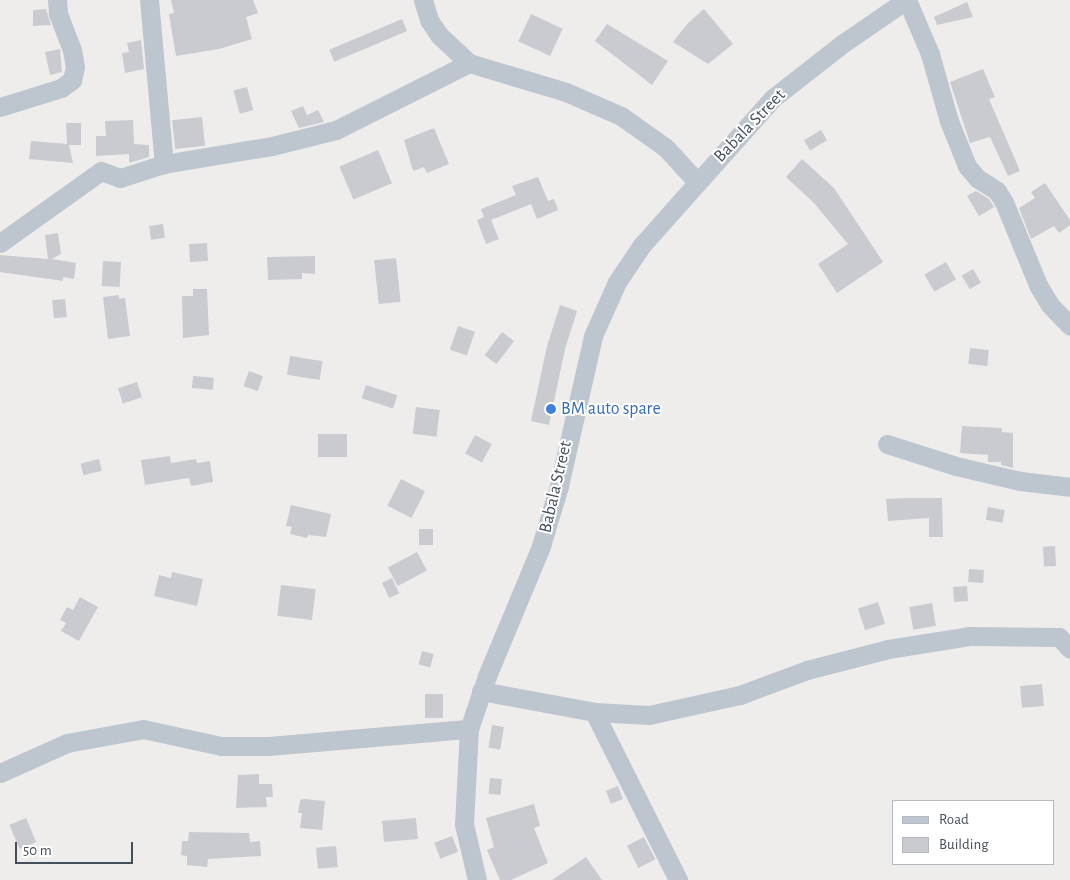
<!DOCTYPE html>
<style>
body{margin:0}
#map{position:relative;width:1070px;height:880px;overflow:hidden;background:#efecec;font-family:"Alegreya Sans",sans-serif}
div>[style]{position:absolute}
.building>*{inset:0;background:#c9cbd1;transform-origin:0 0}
.minor>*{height:19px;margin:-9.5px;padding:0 9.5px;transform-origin:9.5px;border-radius:9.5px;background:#bdc6ce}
.dots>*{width:14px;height:14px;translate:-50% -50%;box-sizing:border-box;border:2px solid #fff;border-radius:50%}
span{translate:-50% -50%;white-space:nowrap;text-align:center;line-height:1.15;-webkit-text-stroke:4px #fff;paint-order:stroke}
.street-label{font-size:18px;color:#454f59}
.shop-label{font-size:18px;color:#366cbe}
.left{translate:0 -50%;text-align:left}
.legend{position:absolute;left:892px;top:800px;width:162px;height:65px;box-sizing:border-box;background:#fff;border:1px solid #b5b9bd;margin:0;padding:6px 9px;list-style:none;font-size:15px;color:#454f59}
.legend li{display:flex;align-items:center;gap:10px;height:25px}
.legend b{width:25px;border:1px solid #b5b9bd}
.scale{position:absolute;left:15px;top:842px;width:118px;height:22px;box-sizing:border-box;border:2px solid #454f59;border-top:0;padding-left:6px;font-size:15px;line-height:18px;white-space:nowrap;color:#454f59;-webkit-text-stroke:4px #fff;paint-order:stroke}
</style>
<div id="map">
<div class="building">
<i style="clip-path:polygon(171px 0,253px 0,258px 13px,246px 17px,252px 39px,219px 49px,176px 56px,169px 14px,174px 13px)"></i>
<i style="clip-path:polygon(967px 2px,973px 17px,937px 25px,934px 17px)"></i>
<i style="clip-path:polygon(46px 9px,51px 25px,33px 26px,33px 10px)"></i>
<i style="clip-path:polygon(704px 9px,733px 44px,708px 64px,673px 42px,688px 23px)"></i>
<i style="left:531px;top:14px;width:35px;height:30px;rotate:25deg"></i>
<i style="left:402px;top:19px;width:13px;height:79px;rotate:67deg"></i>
<i style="clip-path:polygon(607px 24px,668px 61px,652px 85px,595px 41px)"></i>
<i style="clip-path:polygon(141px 40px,144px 69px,125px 73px,122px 53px,129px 52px,127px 43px)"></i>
<i style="clip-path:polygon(60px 49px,62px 72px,50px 75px,45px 52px)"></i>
<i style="clip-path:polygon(983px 69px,995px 97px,989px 99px,1020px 171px,1008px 176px,990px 137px,970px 143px,950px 82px)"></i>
<i style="left:247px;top:87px;width:24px;height:14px;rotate:75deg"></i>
<i style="clip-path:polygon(303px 106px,307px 115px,318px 110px,324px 122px,299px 128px,291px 111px)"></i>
<i style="left:202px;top:117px;width:29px;height:30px;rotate:84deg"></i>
<i style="clip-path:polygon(133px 120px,134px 144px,149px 145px,149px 157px,129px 163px,129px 154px,96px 156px,96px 136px,106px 136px,105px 121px)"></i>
<i style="clip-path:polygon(66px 123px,81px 123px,81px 145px,69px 145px,73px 163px,29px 159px,31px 141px,67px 144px)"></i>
<i style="clip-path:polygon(434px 128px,449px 164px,427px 173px,424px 167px,413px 171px,404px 140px)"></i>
<i style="left:821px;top:130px;width:12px;height:20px;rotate:59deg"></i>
<i style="left:378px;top:150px;width:36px;height:42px;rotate:67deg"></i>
<i style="clip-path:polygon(802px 159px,834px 188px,883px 262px,837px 293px,818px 264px,848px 244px,814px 203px,786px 177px)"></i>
<i style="clip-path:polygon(538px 177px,548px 201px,554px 199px,558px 210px,537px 219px,531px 204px,491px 220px,499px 239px,486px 244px,477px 220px,484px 217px,481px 209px,516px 195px,512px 186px)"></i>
<i style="clip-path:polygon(1045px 183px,1070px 220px,1070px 225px,1059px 233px,1054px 226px,1031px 239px,1019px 208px,1035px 198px,1031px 192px)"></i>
<i style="clip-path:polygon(976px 191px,989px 199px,994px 207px,979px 216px,967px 196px)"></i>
<i style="left:163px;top:224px;width:14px;height:14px;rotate:82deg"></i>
<i style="clip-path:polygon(58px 233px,61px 254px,52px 259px,76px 263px,74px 279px,63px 277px,63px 281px,0 272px,0 255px,48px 259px,45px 235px)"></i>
<i style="left:207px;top:243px;width:18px;height:18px;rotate:87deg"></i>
<i style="clip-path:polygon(315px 256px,315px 274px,302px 273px,302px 279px,268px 280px,267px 257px)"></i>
<i style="left:396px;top:258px;width:44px;height:22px;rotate:84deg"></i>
<i style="left:103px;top:261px;width:18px;height:25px;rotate:3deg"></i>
<i style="left:946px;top:262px;width:20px;height:25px;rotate:60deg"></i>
<i style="left:973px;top:269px;width:16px;height:13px;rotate:60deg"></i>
<i style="clip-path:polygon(193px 289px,207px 289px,209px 335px,183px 338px,182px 296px,193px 296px)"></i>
<i style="clip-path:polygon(119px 295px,119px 299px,125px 298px,130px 336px,108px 339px,103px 297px)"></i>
<i style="left:65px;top:299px;width:18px;height:13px;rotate:84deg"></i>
<i style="clip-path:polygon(560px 305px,577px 311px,565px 349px,549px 425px,531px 421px,547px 346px)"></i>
<i style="left:458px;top:326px;width:18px;height:25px;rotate:19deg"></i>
<i style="left:502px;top:332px;width:15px;height:29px;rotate:37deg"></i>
<i style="left:970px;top:348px;width:19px;height:16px;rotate:6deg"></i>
<i style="left:290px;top:356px;width:33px;height:19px;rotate:9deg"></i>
<i style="left:249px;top:371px;width:15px;height:16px;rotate:20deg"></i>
<i style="left:193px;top:376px;width:21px;height:12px;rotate:5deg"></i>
<i style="left:137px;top:382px;width:16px;height:20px;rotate:72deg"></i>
<i style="left:366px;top:385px;width:33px;height:14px;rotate:18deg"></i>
<i style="left:416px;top:407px;width:24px;height:27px;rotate:7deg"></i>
<i style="clip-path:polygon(962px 426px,1002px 428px,1002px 432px,1013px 433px,1013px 468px,1001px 465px,1001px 462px,988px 462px,988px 455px,960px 453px)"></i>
<i style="left:318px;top:434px;width:29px;height:23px"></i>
<i style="left:475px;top:435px;width:19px;height:21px;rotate:28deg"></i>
<i style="clip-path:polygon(170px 456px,171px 463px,196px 459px,197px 463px,210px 461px,213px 482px,191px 486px,189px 478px,145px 485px,141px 460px)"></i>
<i style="left:99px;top:459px;width:12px;height:19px;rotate:76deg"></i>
<i style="left:401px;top:479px;width:27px;height:30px;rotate:27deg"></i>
<i style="clip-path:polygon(906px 498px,942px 498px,943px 537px,929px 537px,929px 518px,888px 521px,886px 499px)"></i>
<i style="clip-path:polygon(291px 505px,331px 514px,326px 537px,308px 535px,307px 538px,290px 534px,292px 527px,286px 526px)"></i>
<i style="left:988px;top:507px;width:17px;height:13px;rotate:10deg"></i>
<i style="left:419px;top:529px;width:14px;height:16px"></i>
<i style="left:1055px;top:546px;width:20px;height:12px;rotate:87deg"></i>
<i style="left:417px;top:552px;width:21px;height:33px;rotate:62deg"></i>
<i style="left:969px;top:569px;width:15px;height:13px;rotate:4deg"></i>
<i style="clip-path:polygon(172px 572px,203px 579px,197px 606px,154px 596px,159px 575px,171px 578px)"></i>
<i style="left:392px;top:578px;width:17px;height:11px;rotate:65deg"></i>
<i style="left:281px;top:585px;width:35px;height:31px;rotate:7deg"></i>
<i style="left:967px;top:586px;width:15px;height:14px;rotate:86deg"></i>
<i style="clip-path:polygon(80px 597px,98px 607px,79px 641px,61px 631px,66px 623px,60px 620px,67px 607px,73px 610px)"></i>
<i style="left:878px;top:602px;width:23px;height:21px;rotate:72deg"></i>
<i style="left:932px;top:603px;width:23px;height:23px;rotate:80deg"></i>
<i style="left:422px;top:651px;width:12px;height:14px;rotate:14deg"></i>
<i style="left:1042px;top:684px;width:22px;height:22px;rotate:85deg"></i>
<i style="left:425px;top:694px;width:18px;height:24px"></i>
<i style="left:492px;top:725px;width:12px;height:23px;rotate:9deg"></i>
<i style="clip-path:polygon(259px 774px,259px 784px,272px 784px,273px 797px,266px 797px,267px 807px,236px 808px,238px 775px)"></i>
<i style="left:490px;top:778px;width:12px;height:16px;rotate:5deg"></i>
<i style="left:618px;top:786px;width:14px;height:13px;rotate:69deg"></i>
<i style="clip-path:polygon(304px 799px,325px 801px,322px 830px,300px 828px,302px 813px,298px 813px,300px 800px)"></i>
<i style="clip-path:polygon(534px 804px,540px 826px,534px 828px,548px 863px,511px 880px,500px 880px,487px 850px,494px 847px,486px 818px)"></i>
<i style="left:26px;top:818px;width:26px;height:18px;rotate:67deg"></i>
<i style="left:416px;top:818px;width:21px;height:34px;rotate:85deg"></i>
<i style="clip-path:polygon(189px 832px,249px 833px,250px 842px,260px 841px,261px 856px,208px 859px,207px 867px,187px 865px,187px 856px,181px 855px,182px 841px,188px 841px)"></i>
<i style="left:452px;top:836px;width:17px;height:19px;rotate:69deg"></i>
<i style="left:644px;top:837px;width:25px;height:19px;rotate:63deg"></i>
<i style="left:336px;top:846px;width:21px;height:20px;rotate:85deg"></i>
<i style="clip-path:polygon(586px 857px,602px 880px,552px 880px)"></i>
</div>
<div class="minor">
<i style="left:149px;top:0;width:165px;rotate:84.8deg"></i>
<i style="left:423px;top:0;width:21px;rotate:73deg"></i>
<i style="left:429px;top:20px;width:18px;rotate:56deg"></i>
<i style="left:439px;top:35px;width:41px;rotate:43deg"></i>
<i style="left:469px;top:63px;width:101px;rotate:16.6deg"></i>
<i style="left:566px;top:92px;width:60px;rotate:23.6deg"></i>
<i style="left:621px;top:116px;width:55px;rotate:35.4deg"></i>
<i style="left:666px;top:148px;width:46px;rotate:47.6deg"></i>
<i style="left:907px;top:0;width:59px;rotate:66.9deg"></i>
<i style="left:930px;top:54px;width:70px;rotate:74.2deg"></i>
<i style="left:949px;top:121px;width:48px;rotate:68.2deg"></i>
<i style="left:967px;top:166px;width:16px;rotate:50deg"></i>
<i style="left:977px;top:178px;width:24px;rotate:33deg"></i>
<i style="left:997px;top:191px;width:13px;rotate:58deg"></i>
<i style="left:1004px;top:202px;width:90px;rotate:67.7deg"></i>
<i style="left:1038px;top:285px;width:23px;rotate:59deg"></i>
<i style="left:1050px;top:305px;width:29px;rotate:46deg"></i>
<i style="left:0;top:107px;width:64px;rotate:-17.3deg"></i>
<i style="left:61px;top:88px;width:14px;rotate:-36deg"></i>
<i style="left:72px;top:80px;width:13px;rotate:-77deg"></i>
<i style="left:75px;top:67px;width:17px;rotate:-100deg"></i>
<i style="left:72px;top:50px;width:40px;rotate:-111deg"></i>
<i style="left:58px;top:13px;width:13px;rotate:-94deg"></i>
<i style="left:0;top:243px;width:124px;rotate:-35.5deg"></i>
<i style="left:101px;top:171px;width:20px;rotate:20deg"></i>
<i style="left:120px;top:178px;width:46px;rotate:-17.7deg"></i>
<i style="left:164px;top:164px;width:109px;rotate:-9.5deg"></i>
<i style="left:272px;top:146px;width:66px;rotate:-14deg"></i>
<i style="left:336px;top:130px;width:149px;rotate:-26.7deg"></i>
<i style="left:887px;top:444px;width:72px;rotate:17.7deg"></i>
<i style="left:956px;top:466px;width:66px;rotate:13.2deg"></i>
<i style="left:1020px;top:481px;width:50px;rotate:6.8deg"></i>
<i style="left:481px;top:691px;width:115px;rotate:10.5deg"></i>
<i style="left:594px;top:712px;width:55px;rotate:3.1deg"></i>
<i style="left:649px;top:715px;width:93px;rotate:-12.4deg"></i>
<i style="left:740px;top:695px;width:72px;rotate:-20.5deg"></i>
<i style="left:807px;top:670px;width:84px;rotate:-14.5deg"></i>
<i style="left:888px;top:649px;width:82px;rotate:-9.1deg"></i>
<i style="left:969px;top:636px;width:90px;rotate:0.6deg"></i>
<i style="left:1059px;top:637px;width:16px;rotate:47deg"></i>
<i style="left:594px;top:712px;width:188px;rotate:63.4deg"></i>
<i style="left:0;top:773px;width:73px;rotate:-24.1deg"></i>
<i style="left:67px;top:743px;width:77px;rotate:-10.4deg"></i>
<i style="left:143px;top:729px;width:80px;rotate:12.3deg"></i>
<i style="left:221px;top:746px;width:48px"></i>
<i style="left:269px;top:746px;width:201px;rotate:-4.9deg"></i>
<i style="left:477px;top:880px;width:57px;rotate:-103.1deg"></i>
<i style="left:464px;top:824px;width:95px;rotate:-87deg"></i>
<i style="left:469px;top:729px;width:56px;rotate:-71.2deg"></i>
<i style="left:487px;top:676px;width:141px;rotate:-67.4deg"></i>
<i style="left:541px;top:546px;width:63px;rotate:-73.3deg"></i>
<i style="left:559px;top:486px;width:154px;rotate:-77.2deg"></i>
<i style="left:593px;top:336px;width:59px;rotate:-66deg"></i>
<i style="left:617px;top:282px;width:45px;rotate:-56deg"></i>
<i style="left:642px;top:245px;width:197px;rotate:-48.3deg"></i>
<i style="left:773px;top:98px;width:88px;rotate:-38deg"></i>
<i style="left:842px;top:44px;width:78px;rotate:-34.5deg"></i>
</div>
<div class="dots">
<i style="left:551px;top:409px;background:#3f7fe0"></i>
</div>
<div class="street-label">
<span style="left:750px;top:126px;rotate:-46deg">Babala Street</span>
<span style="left:556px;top:487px;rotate:-77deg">Babala Street</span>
</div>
<div class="shop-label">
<span class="left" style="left:561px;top:409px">BM auto spare</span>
</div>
<ul class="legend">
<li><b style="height:6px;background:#bdc6ce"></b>Road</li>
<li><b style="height:14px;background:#c9cbd1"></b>Building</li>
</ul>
<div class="scale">50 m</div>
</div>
